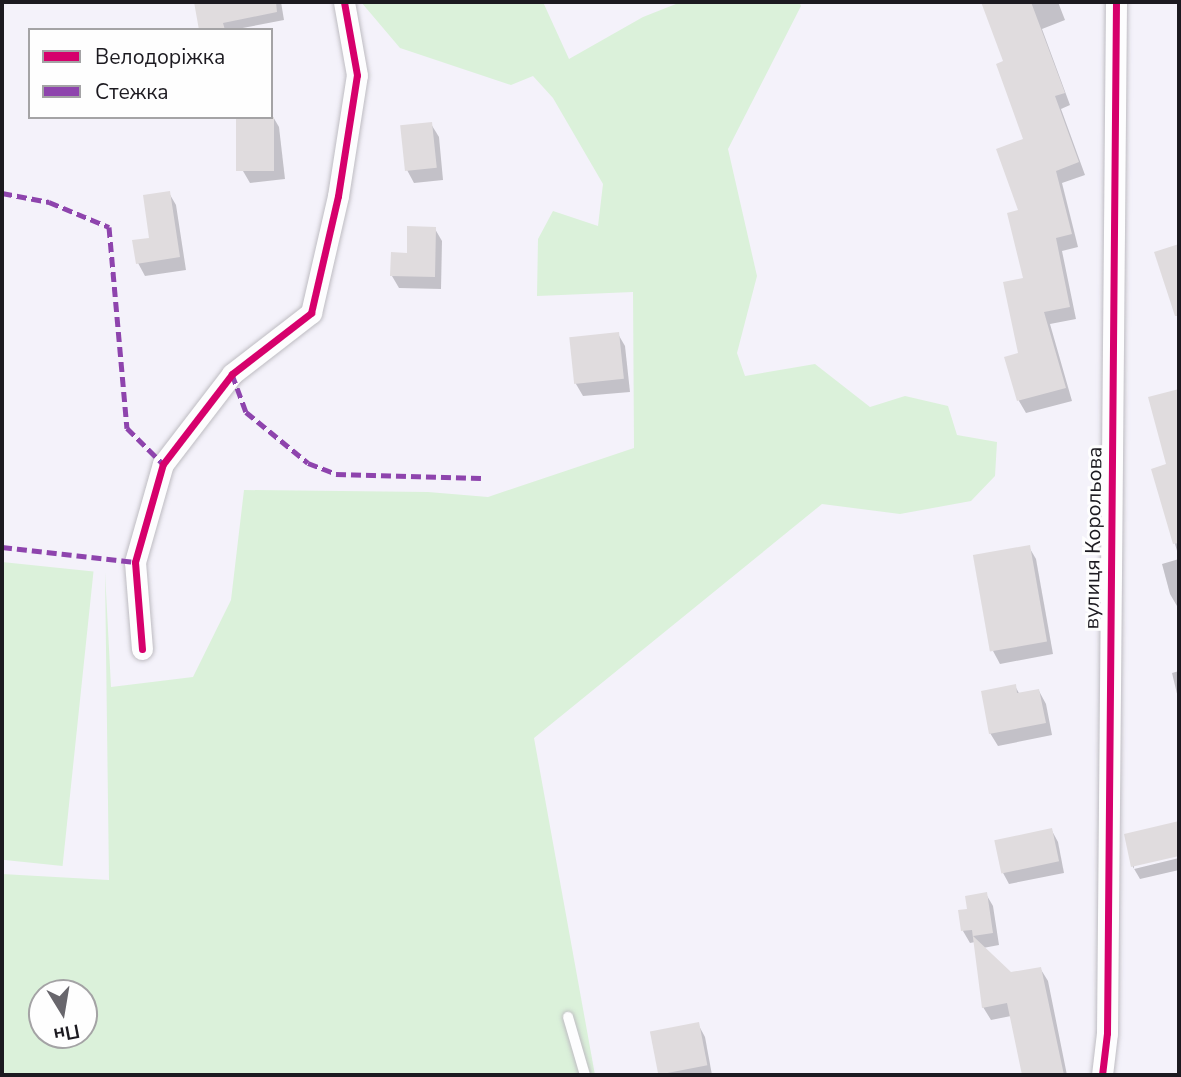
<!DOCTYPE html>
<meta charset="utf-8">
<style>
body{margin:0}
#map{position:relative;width:1181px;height:1077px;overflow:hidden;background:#f4f2fa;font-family:"Nunito Sans",sans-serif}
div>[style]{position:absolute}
.green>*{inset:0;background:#dbf1da;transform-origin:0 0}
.shadow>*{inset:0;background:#0003}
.building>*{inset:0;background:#e0dcde;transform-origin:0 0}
.roads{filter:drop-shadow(0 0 2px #bebcc2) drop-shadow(0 0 2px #bebcc2)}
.service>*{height:10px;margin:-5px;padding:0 5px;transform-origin:5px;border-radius:5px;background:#fdfdfe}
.minor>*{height:21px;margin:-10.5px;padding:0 10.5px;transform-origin:10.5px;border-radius:10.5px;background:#fdfdfe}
.quiet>*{height:5px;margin-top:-2.5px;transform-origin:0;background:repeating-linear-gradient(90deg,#8e44ad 0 10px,transparent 0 15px)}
.cycleway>*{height:7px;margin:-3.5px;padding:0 3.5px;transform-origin:3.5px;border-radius:3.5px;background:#d6006c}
span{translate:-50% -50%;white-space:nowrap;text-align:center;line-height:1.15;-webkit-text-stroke:6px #fefefe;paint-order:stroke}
.street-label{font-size:21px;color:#1c1a20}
.frame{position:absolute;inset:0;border:4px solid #1c1a20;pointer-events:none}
.legend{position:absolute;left:28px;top:28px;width:245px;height:91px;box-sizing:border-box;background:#fefefe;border:2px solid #a4a3a5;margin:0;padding:9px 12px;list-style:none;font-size:21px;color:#1c1a20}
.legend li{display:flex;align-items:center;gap:14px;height:35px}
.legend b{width:35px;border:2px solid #a4a3a5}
.north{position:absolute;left:28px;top:979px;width:70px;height:70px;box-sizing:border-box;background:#fefefe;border:2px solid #a4a3a5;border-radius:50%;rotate:169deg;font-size:19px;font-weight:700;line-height:28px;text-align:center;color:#1c1a20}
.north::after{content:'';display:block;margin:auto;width:24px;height:32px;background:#68666c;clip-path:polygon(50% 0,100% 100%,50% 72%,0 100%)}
</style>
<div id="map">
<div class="green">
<i style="clip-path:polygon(evenodd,361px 2px,543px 2px,569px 59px,643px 17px,681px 2px,799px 2px,801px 6px,728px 149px,757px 276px,737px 353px,745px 376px,815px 364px,870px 407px,905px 396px,948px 406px,957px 435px,997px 442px,995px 476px,971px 501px,900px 514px,822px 504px,534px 738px,595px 1075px,2px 1075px,2px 874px,109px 880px,105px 572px,111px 687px,193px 677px,231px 600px,244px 490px,428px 492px,488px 497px,634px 448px,633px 292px,537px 296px,538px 239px,553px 211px,598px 226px,603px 184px,553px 98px,533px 76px,511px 85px,400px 48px,361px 2px,42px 993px,84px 993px,84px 1035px,42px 1035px,42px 993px)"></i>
<i style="left:2px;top:562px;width:92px;height:296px;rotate:6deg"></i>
</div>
<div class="shadow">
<i style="clip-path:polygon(196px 2px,281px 2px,284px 20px,232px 30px,201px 30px)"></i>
<i style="clip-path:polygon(982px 2px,1058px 2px,1065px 20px,1042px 29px,1070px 105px,1061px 109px,1085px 175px,1062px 183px,1078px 247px,1062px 251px,1076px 319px,1050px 324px,1072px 401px,1026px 413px,1019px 401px,1006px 358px,1020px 354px,1026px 279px,1020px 212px,1025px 140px,1005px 62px)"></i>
<i style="clip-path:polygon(272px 115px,279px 127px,285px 179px,250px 183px,243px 171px)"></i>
<i style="clip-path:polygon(431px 124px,439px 137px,443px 180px,414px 183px,407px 170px)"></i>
<i style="clip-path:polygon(169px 193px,176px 205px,186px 270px,145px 276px,138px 263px,151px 239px)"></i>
<i style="clip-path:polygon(435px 229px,442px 241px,441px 289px,399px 288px,392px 276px)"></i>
<i style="clip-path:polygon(618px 334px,625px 346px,630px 392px,583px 396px,576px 384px,571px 338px)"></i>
<i style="clip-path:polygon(1179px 390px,1179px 558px,1154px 470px,1169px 466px,1150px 398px)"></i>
<i style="clip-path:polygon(1029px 547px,1036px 559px,1053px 654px,1000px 664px,993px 651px)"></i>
<i style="clip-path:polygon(1179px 559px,1179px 606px,1177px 606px,1170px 594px,1162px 564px)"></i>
<i style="clip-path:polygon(1179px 671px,1179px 702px,1172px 673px)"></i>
<i style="clip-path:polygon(1015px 686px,1020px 695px,1039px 691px,1046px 704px,1052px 735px,998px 746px,990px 733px)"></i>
<i style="clip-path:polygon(1179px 823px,1179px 854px,1134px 865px,1134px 869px,1179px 858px,1179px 870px,1140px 879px,1133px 867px,1126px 835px)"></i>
<i style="clip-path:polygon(1051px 829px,1058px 842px,1064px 873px,1009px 884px,1002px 871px)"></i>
<i style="clip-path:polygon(986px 894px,993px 906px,999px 945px,983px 948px,1010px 974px,1040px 968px,1048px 981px,1067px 1075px,1010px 1075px,1023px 1073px,1011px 1016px,991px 1020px,983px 1007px,975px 942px,970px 943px,963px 931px,969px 910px)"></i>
<i style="clip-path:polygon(698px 1024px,705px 1037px,712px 1075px,661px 1075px)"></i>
</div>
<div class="building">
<i style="clip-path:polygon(194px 2px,276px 2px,277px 12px,223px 23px,225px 30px,199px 30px)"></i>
<i style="clip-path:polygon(981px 2px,1031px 2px,1065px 93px,1055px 96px,1079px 162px,1056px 171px,1072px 234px,1056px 238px,1070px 307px,1044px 312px,1066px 388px,1017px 401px,1004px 357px,1018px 353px,1003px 282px,1023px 278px,1007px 213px,1018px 210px,996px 149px,1023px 139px,996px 64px,1003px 61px)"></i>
<i style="left:236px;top:117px;width:38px;height:54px"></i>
<i style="left:432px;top:122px;width:46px;height:32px;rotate:84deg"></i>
<i style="clip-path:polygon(170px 191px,180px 257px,136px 264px,132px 240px,149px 238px,143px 195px)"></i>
<i style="clip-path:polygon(407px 226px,436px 227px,435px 277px,390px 276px,391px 252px,407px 253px)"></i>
<i style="clip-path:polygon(1179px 244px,1179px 316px,1175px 316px,1154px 252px)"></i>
<i style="left:619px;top:332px;width:47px;height:50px;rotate:84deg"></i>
<i style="clip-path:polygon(1179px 389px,1179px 543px,1173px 544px,1151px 469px,1166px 464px,1148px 397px)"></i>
<i style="left:1030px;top:545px;width:98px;height:58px;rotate:80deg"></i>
<i style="clip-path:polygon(1016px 684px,1017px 693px,1039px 689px,1046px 723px,989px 734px,981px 691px)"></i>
<i style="clip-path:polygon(1179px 821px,1179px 856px,1131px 867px,1124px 834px)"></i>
<i style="left:1052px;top:828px;width:34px;height:59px;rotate:78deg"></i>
<i style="clip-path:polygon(987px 892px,993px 933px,973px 936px,1011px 972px,1041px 967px,1064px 1075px,1022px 1075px,1007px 1003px,982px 1008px,972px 930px,961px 931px,958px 910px,967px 909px,965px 896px)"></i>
<i style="left:699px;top:1022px;width:44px;height:50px;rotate:79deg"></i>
</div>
<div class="roads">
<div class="service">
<i style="left:568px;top:1017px;width:60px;rotate:73.7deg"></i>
</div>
<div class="minor">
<i style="left:142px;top:649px;width:87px;rotate:-94.6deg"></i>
<i style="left:135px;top:562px;width:102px;rotate:-74.1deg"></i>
<i style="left:163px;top:464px;width:113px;rotate:-52.5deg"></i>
<i style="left:232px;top:374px;width:100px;rotate:-37.7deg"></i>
<i style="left:311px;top:313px;width:120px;rotate:-77deg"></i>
<i style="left:338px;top:196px;width:122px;rotate:-81.1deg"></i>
<i style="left:357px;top:75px;width:74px;rotate:-100.1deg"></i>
<i style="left:1102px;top:1075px;width:42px;rotate:-83.2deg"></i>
<i style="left:1107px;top:1033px;width:1031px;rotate:-89.5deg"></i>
</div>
</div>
<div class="quiet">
<i style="left:2px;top:193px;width:48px;rotate:10.8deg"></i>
<i style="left:49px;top:202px;width:65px;rotate:22.6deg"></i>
<i style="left:109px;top:227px;width:202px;rotate:84.9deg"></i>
<i style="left:127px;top:428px;width:51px;rotate:45deg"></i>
<i style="left:232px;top:374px;width:40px;rotate:69.8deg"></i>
<i style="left:246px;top:412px;width:80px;rotate:39.4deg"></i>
<i style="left:308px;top:463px;width:30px;rotate:21deg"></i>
<i style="left:336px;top:474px;width:145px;rotate:1.6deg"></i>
<i style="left:2px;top:547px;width:134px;rotate:6.4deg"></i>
</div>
<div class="cycleway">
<i style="left:142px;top:649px;width:87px;rotate:-94.6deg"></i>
<i style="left:135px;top:562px;width:102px;rotate:-74.1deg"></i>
<i style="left:163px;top:464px;width:113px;rotate:-52.5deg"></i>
<i style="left:232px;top:374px;width:100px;rotate:-37.7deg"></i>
<i style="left:311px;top:313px;width:120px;rotate:-77deg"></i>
<i style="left:338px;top:196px;width:122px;rotate:-81.1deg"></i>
<i style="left:357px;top:75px;width:74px;rotate:-100.1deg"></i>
<i style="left:1102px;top:1075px;width:42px;rotate:-83.2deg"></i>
<i style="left:1107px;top:1033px;width:1031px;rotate:-89.5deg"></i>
</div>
<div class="street-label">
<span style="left:1093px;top:538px;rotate:-89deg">вулиця Корольова</span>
</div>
<div class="frame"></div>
<ul class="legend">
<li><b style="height:9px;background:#d6006c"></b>Велодоріжка</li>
<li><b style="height:9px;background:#8e44ad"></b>Стежка</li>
</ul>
<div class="north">Пн</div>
</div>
